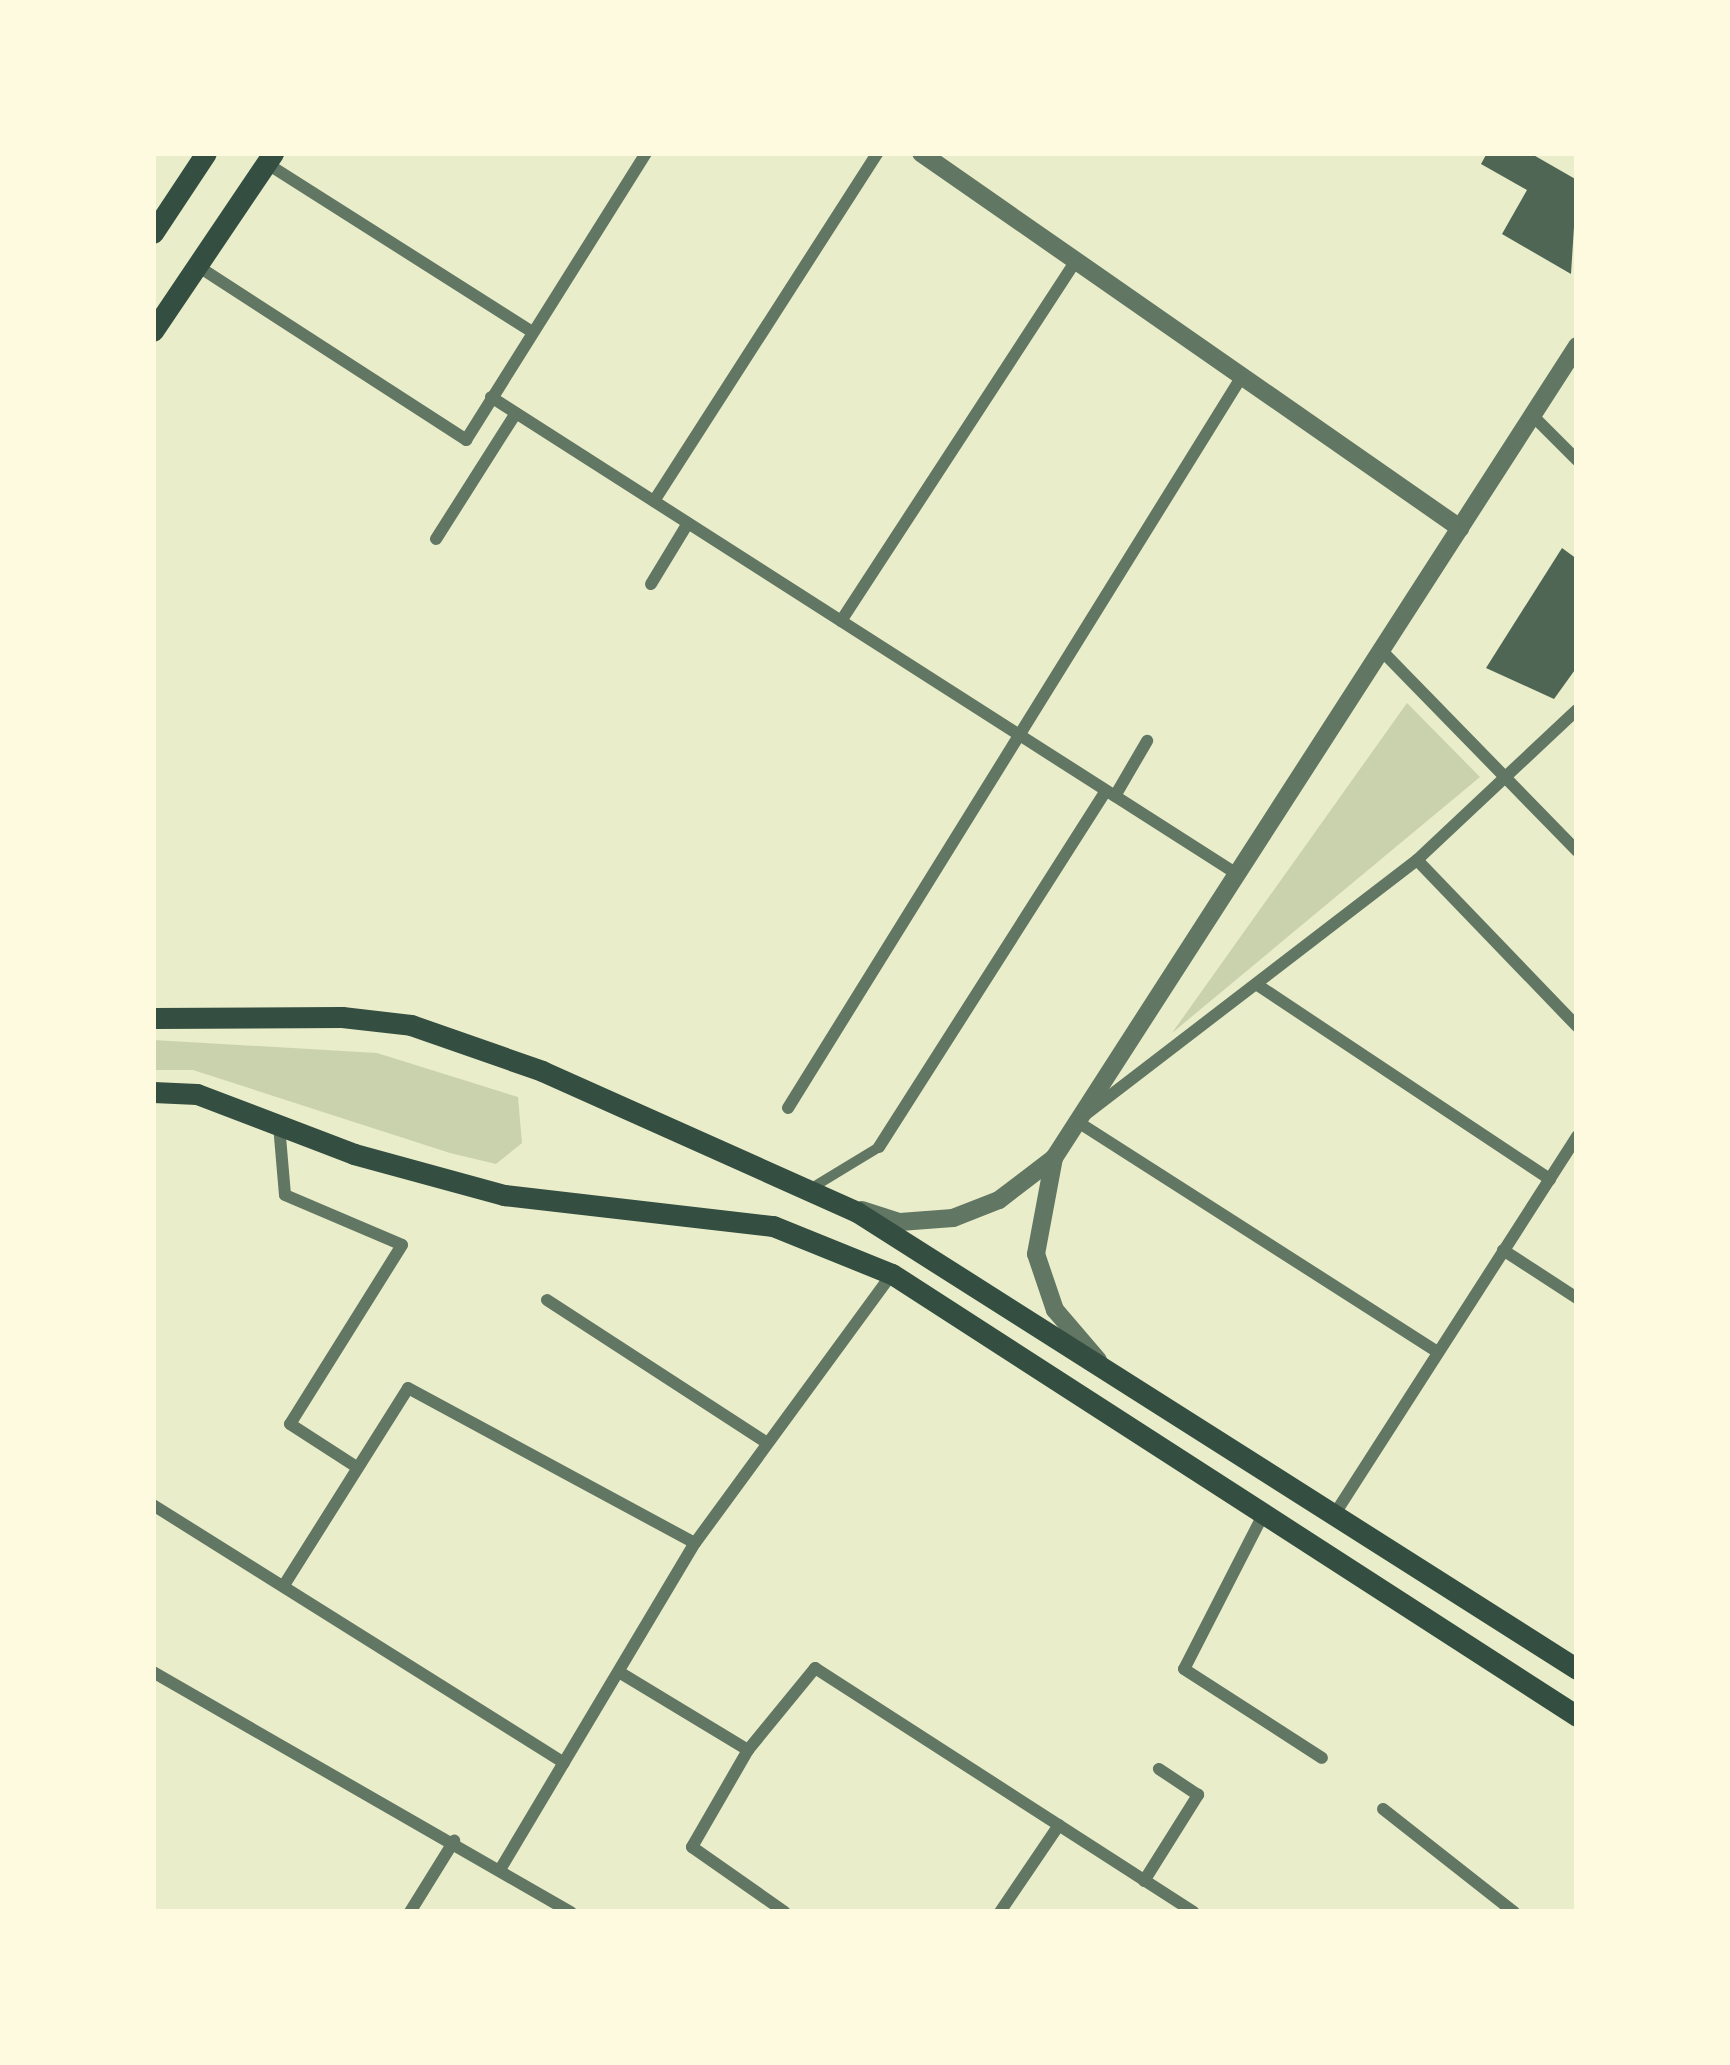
<!DOCTYPE html>
<style>
body{margin:0}
#map{position:relative;width:1730px;height:2065px;overflow:hidden;background:#e9edc9;font-family:"Source Sans 3",sans-serif}
div>[style]{position:absolute}
.green>*{inset:0;background:#cad2ad}
.building>*{inset:0;background:#4f6655}
.pedestrian>*{height:10px;margin:-5px;padding:0 5px;transform-origin:5px;border-radius:5px;background:#617663}
.minor>*{height:12px;margin:-6px;padding:0 6px;transform-origin:6px;border-radius:6px;background:#617663}
.tertiary>*{height:18px;margin:-9px;padding:0 9px;transform-origin:9px;border-radius:9px;background:#617663}
.secondary>*{height:21px;margin:-10.5px;padding:0 10.5px;transform-origin:10.5px;border-radius:10.5px;background:#344e41}
span{translate:-50% -50%;white-space:nowrap;text-align:center;line-height:1.15;-webkit-text-stroke:12px #fefae0;paint-order:stroke}
.frame{position:absolute;inset:0;border:156px solid #fefae0;pointer-events:none}
</style>
<div id="map">
<div class="green">
<i style="clip-path:polygon(1407px 703px,1480px 777px,1172px 1033px)"></i>
<i style="clip-path:polygon(153px 1040px,377px 1053px,518px 1097px,522px 1143px,496px 1164px,450px 1153px,193px 1070px,153px 1070px)"></i>
</div>
<div class="building">
<i style="clip-path:polygon(1487px 153px,1530px 153px,1577px 180px,1571px 274px,1502px 234px,1527px 190px,1481px 164px)"></i>
<i style="clip-path:polygon(1562px 548px,1577px 559px,1577px 667px,1554px 699px,1486px 668px)"></i>
</div>
<div class="pedestrian">
<i style="left:810px;top:1189px;width:81px;rotate:-31.3deg"></i>
</div>
<div class="minor">
<i style="left:266px;top:163px;width:315px;rotate:32.4deg"></i>
<i style="left:196px;top:265px;width:322px;rotate:32.9deg"></i>
<i style="left:466px;top:440px;width:339px;rotate:-57.9deg"></i>
<i style="left:491px;top:397px;width:885px;rotate:32.6deg"></i>
<i style="left:1532px;top:415px;width:64px;rotate:45deg"></i>
<i style="left:654px;top:501px;width:413px;rotate:-57.3deg"></i>
<i style="left:436px;top:539px;width:149px;rotate:-57.6deg"></i>
<i style="left:651px;top:584px;width:71px;rotate:-58.8deg"></i>
<i style="left:841px;top:621px;width:430px;rotate:-56.9deg"></i>
<i style="left:1381px;top:650px;width:281px;rotate:45.7deg"></i>
<i style="left:1115px;top:796px;width:64px;rotate:-59.8deg"></i>
<i style="left:1417px;top:860px;width:231px;rotate:46.1deg"></i>
<i style="left:1256px;top:984px;width:353px;rotate:33.6deg"></i>
<i style="left:788px;top:1108px;width:861px;rotate:-58.19deg"></i>
<i style="left:279px;top:1125px;width:70px;rotate:85.1deg"></i>
<i style="left:285px;top:1195px;width:127px;rotate:23.1deg"></i>
<i style="left:402px;top:1245px;width:211px;rotate:122deg"></i>
<i style="left:290px;top:1424px;width:77px;rotate:32.9deg"></i>
<i style="left:879px;top:1147px;width:422px;rotate:-57.5deg"></i>
<i style="left:1503px;top:1250px;width:88px;rotate:33deg"></i>
<i style="left:547px;top:1300px;width:261px;rotate:33deg"></i>
<i style="left:1436px;top:1351px;width:426px;rotate:-147.4deg"></i>
<i style="left:1077px;top:1121px;width:429px;rotate:-37.5deg"></i>
<i style="left:1417px;top:860px;width:219px;rotate:-43.2deg"></i>
<i style="left:153px;top:1505px;width:485px;rotate:32.1deg"></i>
<i style="left:1336px;top:1512px;width:447px;rotate:-57.3deg"></i>
<i style="left:1264px;top:1513px;width:175px;rotate:117.1deg"></i>
<i style="left:1184px;top:1669px;width:164px;rotate:32.8deg"></i>
<i style="left:286px;top:1582px;width:229px;rotate:-57.8deg"></i>
<i style="left:408px;top:1388px;width:326px;rotate:28.4deg"></i>
<i style="left:153px;top:1672px;width:482px;rotate:29.9deg"></i>
<i style="left:619px;top:1672px;width:151px;rotate:31.2deg"></i>
<i style="left:748px;top:1750px;width:106px;rotate:-50.7deg"></i>
<i style="left:815px;top:1668px;width:450px;rotate:32.8deg"></i>
<i style="left:748px;top:1750px;width:112px;rotate:120deg"></i>
<i style="left:692px;top:1847px;width:113px;rotate:35deg"></i>
<i style="left:1383px;top:1809px;width:167px;rotate:38.2deg"></i>
<i style="left:501px;top:1868px;width:378px;rotate:-59.2deg"></i>
<i style="left:695px;top:1543px;width:333px;rotate:-53.8deg"></i>
<i style="left:1144px;top:1881px;width:102px;rotate:-57.9deg"></i>
<i style="left:1198px;top:1795px;width:47px;rotate:-146.3deg"></i>
<i style="left:410px;top:1912px;width:84px;rotate:-58.2deg"></i>
<i style="left:1000px;top:1912px;width:105px;rotate:-55.9deg"></i>
</div>
<div class="tertiary">
<i style="left:921px;top:153px;width:657px;rotate:34.83deg"></i>
<i style="left:862px;top:1210px;width:40px;rotate:18deg"></i>
<i style="left:900px;top:1222px;width:53px;rotate:-4.3deg"></i>
<i style="left:953px;top:1218px;width:49px;rotate:-21.4deg"></i>
<i style="left:999px;top:1200px;width:69px;rotate:-37.4deg"></i>
<i style="left:1098px;top:1360px;width:66px;rotate:-130.7deg"></i>
<i style="left:1055px;top:1310px;width:59px;rotate:-108.7deg"></i>
<i style="left:1036px;top:1254px;width:98px;rotate:-79.4deg"></i>
<i style="left:1054px;top:1158px;width:966px;rotate:-57.21deg"></i>
</div>
<div class="secondary">
<i style="left:153px;top:233px;width:96px;rotate:-56.5deg"></i>
<i style="left:153px;top:331px;width:215px;rotate:-56deg"></i>
<i style="left:153px;top:1018px;width:189px;rotate:-0.3deg"></i>
<i style="left:342px;top:1017px;width:69px;rotate:6.6deg"></i>
<i style="left:411px;top:1025px;width:139px;rotate:19.3deg"></i>
<i style="left:542px;top:1071px;width:345px;rotate:24.1deg"></i>
<i style="left:857px;top:1212px;width:853px;rotate:32.4deg"></i>
<i style="left:153px;top:1092px;width:44px;rotate:2.6deg"></i>
<i style="left:197px;top:1094px;width:168px;rotate:20.9deg"></i>
<i style="left:354px;top:1154px;width:156px;rotate:15.3deg"></i>
<i style="left:504px;top:1195px;width:271px;rotate:6.6deg"></i>
<i style="left:773px;top:1226px;width:128px;rotate:22deg"></i>
<i style="left:892px;top:1274px;width:815px;rotate:32.83deg"></i>
</div>
<div class="frame"></div>
</div>
